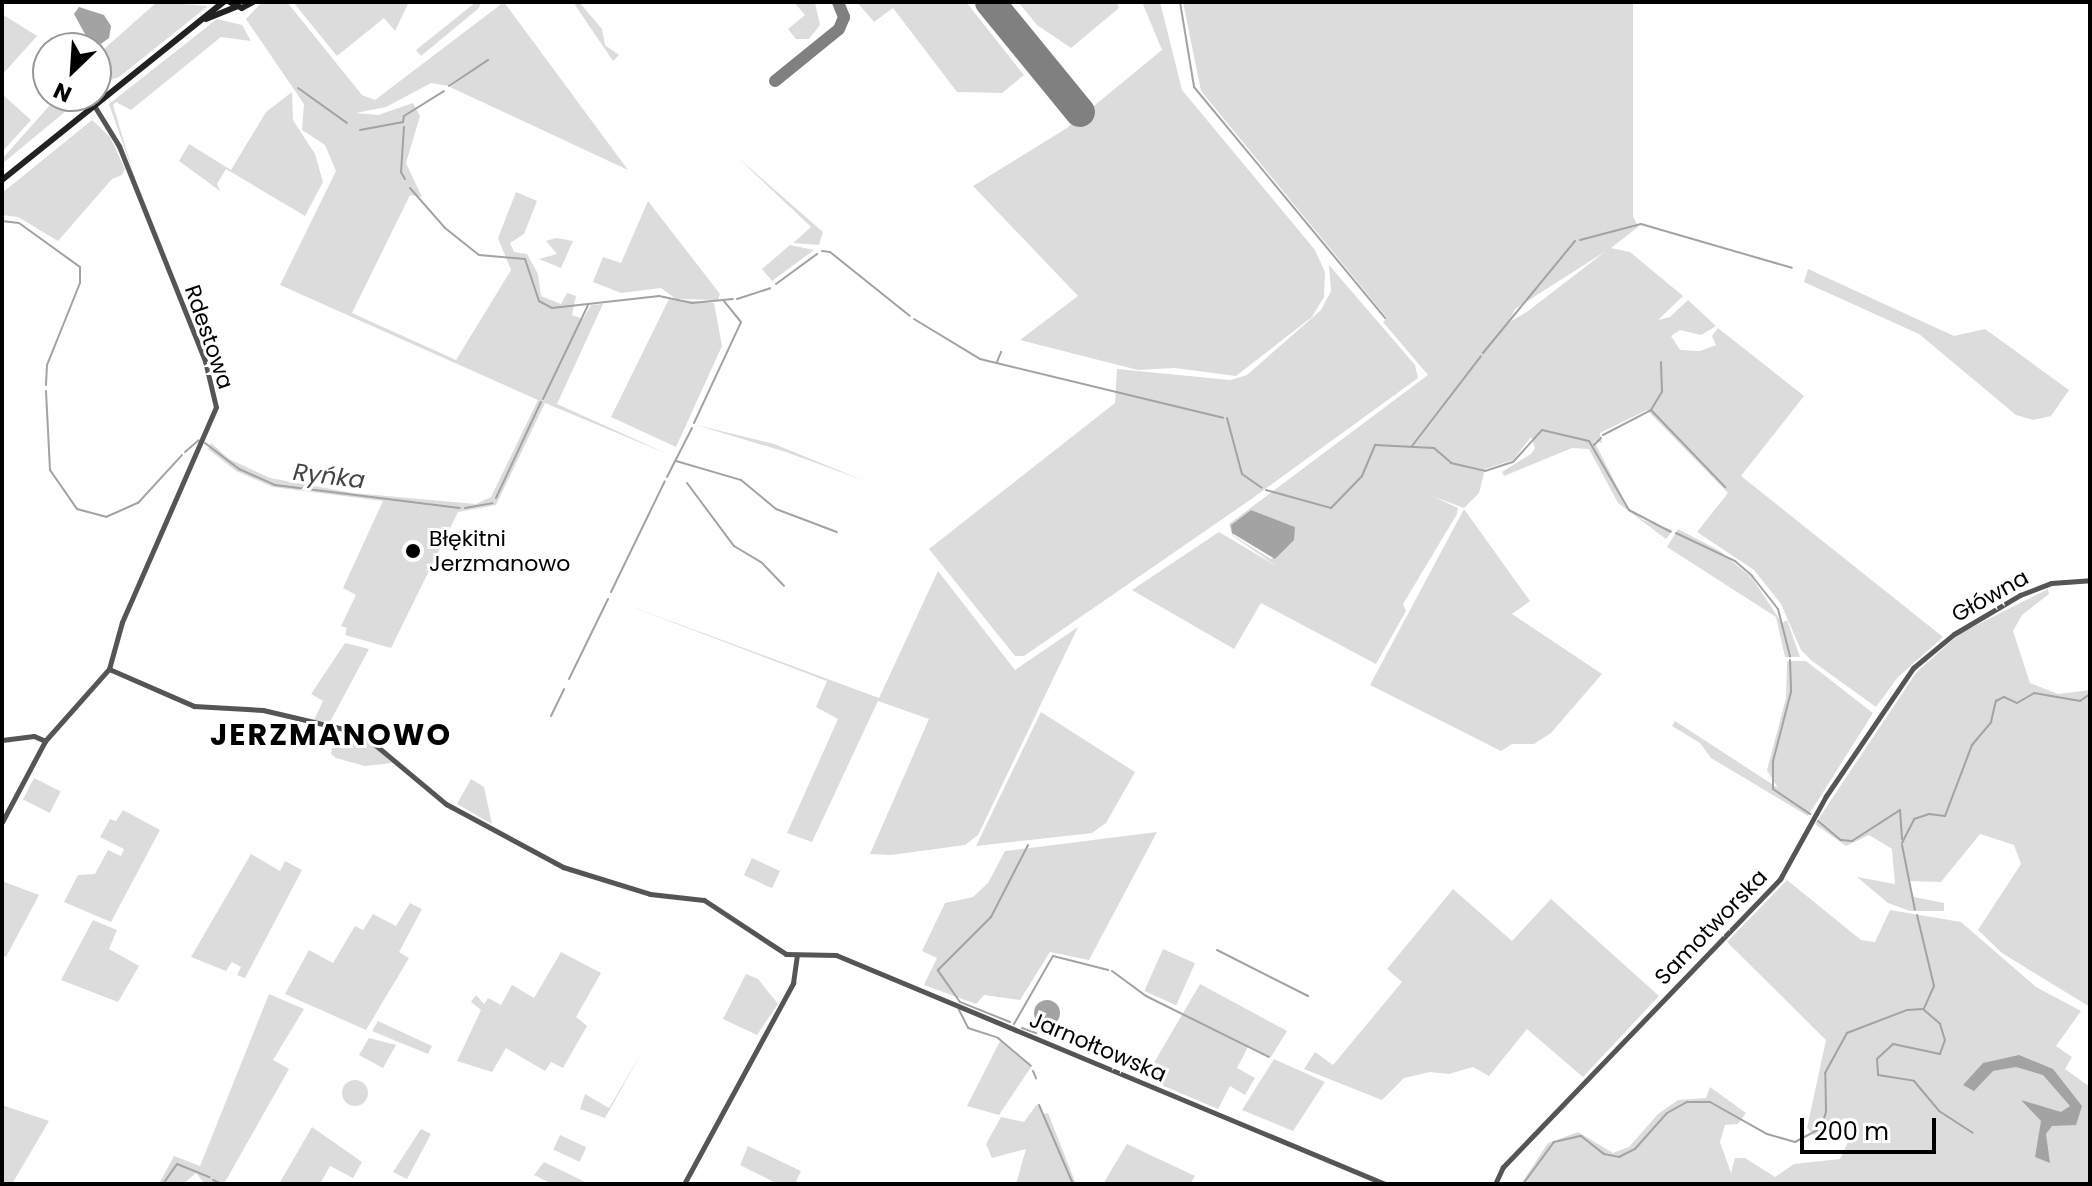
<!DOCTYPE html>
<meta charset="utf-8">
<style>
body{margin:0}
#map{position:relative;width:2092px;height:1186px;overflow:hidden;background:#fff;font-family:Poppins,sans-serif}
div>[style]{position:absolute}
.green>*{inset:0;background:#dcdcdc;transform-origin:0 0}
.round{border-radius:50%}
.water>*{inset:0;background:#a3a3a3}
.stream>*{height:2px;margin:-1px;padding:0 1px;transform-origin:1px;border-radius:1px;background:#a3a3a3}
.taxiway>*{height:12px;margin:-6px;padding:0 6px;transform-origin:6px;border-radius:6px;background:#808080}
.runway>*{height:30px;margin:-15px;padding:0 15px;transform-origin:15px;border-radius:15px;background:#808080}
.tertiary>*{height:5px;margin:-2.5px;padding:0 2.5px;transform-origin:2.5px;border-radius:2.5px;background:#555}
.secondary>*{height:6px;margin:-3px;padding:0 3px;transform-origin:3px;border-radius:3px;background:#222}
.dots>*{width:22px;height:22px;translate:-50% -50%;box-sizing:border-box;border:4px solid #fff;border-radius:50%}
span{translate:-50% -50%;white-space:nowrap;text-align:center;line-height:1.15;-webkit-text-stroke:6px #fff;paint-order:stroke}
.street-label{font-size:22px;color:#000}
.poi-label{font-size:22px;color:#000}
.left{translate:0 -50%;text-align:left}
.water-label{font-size:24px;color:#444;font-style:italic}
.district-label{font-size:30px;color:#000;font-weight:700;letter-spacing:2px}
.frame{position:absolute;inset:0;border:4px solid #000;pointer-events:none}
.north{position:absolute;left:32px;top:32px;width:80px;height:80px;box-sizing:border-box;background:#fff;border:2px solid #999;border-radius:50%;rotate:205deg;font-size:22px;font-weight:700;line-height:32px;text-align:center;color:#000}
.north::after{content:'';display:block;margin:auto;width:28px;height:36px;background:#000;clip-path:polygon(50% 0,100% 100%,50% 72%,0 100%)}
.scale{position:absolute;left:1800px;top:1118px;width:136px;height:36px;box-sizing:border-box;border:4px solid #000;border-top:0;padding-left:10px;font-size:24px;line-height:28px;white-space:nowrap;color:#000;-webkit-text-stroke:6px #fff;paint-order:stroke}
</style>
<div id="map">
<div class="green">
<i style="clip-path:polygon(157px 2px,208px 6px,119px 77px,105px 82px,96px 73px,96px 56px)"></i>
<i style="clip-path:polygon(262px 2px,287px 2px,362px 95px,375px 100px,504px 2px,628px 170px,450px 87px,488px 59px,449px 86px,431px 83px,386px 107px,356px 113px,378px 115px,413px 103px,420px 116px,406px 163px,422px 197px,410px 195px,352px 313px,456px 360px,511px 270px,498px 238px,516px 192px,537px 201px,524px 234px,510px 243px,514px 252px,527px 254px,538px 274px,541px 296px,561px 304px,567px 293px,576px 296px,572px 315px,583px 319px,591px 305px,603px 304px,557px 404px,670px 455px,545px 403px,496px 505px,458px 512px,391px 648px,345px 635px,347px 628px,341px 626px,356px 595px,343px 588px,383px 501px,273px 487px,236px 471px,208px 449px,211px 443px,229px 459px,270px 478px,353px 493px,476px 504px,491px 497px,538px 400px,280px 285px,336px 171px,325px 145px,302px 130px,304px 104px,246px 19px)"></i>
<i style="clip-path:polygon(293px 2px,409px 2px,395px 31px,384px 18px,337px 56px)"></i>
<i style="clip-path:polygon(476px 2px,481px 2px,479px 8px,421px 56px,416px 50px)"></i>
<i style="clip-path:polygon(573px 2px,579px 2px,602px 29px,605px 45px,619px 55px,613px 61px)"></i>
<i style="clip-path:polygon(794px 2px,815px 3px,820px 25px,809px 39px,796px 39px,788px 29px,805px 15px)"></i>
<i style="clip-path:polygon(857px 2px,966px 2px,1024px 75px,1002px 93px,957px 92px,893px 8px,874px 22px)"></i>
<i style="clip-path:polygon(1018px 2px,1117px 2px,1119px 8px,1071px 48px,1037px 25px)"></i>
<i style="clip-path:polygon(1142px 2px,1160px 2px,1182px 90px,1315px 250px,1325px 272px,1324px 297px,1312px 317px,1236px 376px,1175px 368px,1138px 370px,1020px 340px,1078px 296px,973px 186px,1067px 128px,1162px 50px)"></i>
<i style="clip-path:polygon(evenodd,1183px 2px,1633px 2px,1633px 216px,1638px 227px,1611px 248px,1630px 252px,1683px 296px,1658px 320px,1670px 317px,1688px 300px,1716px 326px,1701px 335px,1680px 330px,1671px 336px,1680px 350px,1700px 351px,1716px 345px,1712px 336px,1718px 328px,1804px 396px,1741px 476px,1943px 637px,1898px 677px,1876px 707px,1812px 661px,1801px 650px,1781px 604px,1754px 570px,1697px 532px,1728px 493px,1647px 410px,1600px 433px,1602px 443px,1594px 441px,1628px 508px,1643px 520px,1673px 530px,1666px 539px,1618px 503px,1589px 449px,1572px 448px,1504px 476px,1502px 472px,1531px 454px,1535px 448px,1531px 437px,1513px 460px,1485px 469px,1479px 493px,1464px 508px,1432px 496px,1458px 508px,1457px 514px,1403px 604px,1406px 611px,1376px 664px,1261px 603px,1234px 649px,1132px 590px,1219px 532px,1276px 566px,1233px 536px,1229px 524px,1428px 375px,1383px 322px,1387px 318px,1201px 91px,1183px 2px,1606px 251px,1528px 311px,1508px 323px,1515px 309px,1606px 251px,1183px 2px,1251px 510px,1295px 527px,1292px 540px,1271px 559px,1234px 536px,1234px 523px,1251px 510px)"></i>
<i style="clip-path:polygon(2px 14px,37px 36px,2px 75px)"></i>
<i style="clip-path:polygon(217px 19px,242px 25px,251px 41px,221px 37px,131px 110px,116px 102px,113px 105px,134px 175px,109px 104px)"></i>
<i style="clip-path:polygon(292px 92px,293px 120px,315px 154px,323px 182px,305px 216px,226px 169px,217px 184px,220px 191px,179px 161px,189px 144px,231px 170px,266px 112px)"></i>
<i style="clip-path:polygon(2px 94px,31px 120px,2px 152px)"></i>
<i style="clip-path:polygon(58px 96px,84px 96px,2px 164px,2px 159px)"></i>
<i style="clip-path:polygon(92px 120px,110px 137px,125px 169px,122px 175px,112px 179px,58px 241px,18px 217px,2px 215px,2px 193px)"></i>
<i style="clip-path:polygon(736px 156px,823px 232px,819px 245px,793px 243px,811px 227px)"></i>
<i style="clip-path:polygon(648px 201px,720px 294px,718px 300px,676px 299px,661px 288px,621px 293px,593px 282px,603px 257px,621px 263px)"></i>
<i style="clip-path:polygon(556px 238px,573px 241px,561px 268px,539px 259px,557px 254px,546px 241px)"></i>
<i style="clip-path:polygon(790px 245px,814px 250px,772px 281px,762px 269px)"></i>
<i style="clip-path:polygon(1329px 265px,1415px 365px,1418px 378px,1250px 500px,1024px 656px,1015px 656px,929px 549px,1115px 403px,1117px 369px,1230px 380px,1247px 375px,1321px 310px,1331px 291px)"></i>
<i style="clip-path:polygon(1808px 269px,1954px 336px,1985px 329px,2069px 390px,2051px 416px,2033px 420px,2016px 415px,1919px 334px,1804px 282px)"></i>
<i style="clip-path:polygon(669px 299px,714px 303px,722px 346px,676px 447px,611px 417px)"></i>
<i style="clip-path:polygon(696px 425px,774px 444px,865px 481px,786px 452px)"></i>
<i style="clip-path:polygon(1464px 509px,1530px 601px,1512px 614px,1602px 674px,1551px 733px,1534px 744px,1512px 744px,1501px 751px,1370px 685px)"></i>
<i style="clip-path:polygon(1678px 529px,1720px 551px,1752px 578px,1782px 623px,1787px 620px,1800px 657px,1785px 657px,1776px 617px,1667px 547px)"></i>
<i style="clip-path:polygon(938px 571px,1015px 670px,1078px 627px,978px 835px,965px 845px,891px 855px,870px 854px,929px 719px,878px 701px,812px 842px,787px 833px,838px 719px,816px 707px,827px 681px,611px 599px,879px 698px)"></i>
<i style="clip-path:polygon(2048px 589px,2049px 594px,2022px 615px,2013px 631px,2030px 683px,2058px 694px,2090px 690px,2090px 1007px,2002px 953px,1978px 930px,2021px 864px,2014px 845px,1980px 834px,1941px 882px,1908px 881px,1914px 897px,1944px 903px,1944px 911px,1910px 911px,1888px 903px,1857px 877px,1895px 884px,1892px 849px,1869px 835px,1846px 846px,1815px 824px,1916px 673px,1959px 634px)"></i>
<i style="clip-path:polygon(345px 643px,369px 649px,330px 722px,314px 720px,323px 701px,311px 694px)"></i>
<i style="clip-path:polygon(1787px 661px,1806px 661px,1873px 713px,1808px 816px,1711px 758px,1700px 743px,1672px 726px,1675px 721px,1778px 788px,1767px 770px,1786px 698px)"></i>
<i style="clip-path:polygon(1041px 712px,1135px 772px,1106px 823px,1092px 833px,976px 846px)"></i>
<i style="clip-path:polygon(351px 734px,369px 742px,392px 763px,365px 766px,336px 758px,331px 754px,334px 738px)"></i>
<i style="left:34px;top:778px;width:30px;height:24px;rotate:27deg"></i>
<i style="clip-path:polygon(471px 779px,484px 787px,492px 824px,457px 804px)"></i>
<i style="clip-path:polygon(123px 810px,160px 830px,111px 922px,64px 902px,78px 875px,95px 874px,108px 850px,121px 856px,124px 849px,100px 837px,110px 819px,116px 821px)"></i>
<i style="clip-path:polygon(1157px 832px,1089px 960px,1050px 952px,1020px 1000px,984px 995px,976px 1004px,924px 985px,937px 958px,922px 951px,945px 903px,973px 897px,988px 883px,1005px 851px)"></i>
<i style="clip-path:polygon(251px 854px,280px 871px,285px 861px,302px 870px,245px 978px,237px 975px,241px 967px,232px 962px,226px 971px,191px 957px)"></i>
<i style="left:752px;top:858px;width:31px;height:19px;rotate:25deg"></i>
<i style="clip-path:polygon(1787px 880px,1861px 940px,1875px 942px,1890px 910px,1961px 922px,2036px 987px,2081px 1011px,2056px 1046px,2072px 1057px,2065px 1069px,2090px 1087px,2090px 1184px,1521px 1184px,1548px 1143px,1578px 1132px,1613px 1153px,1629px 1147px,1658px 1114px,1678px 1100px,1706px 1098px,1710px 1087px,1746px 1113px,1738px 1124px,1725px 1125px,1720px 1142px,1731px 1173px,1735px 1158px,1745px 1158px,1775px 1177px,1794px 1164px,1840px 1159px,1855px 1127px,1845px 1118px,1816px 1137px,1807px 1128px,1826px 1040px,1727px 942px)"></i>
<i style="clip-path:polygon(2px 881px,39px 895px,6px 957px,2px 955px)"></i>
<i style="clip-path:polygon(1453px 889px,1512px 941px,1551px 899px,1659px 996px,1583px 1077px,1527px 1029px,1489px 1076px,1473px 1067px,1449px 1074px,1430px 1072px,1404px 1078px,1382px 1100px,1304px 1069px,1315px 1052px,1333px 1065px,1402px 982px,1387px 969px)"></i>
<i style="clip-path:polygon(410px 903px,422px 909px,399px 952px,409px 958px,366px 1030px,285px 994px,309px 950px,333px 963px,355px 926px,363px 930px,373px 914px,396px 926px)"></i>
<i style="clip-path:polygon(93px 920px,117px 930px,109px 949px,139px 966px,118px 1002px,61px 980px)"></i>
<i style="left:1163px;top:949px;width:35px;height:46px;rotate:24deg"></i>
<i style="clip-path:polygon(561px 952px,601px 973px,576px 1017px,587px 1026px,563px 1068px,551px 1062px,545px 1071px,506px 1048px,492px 1072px,457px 1061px,481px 1010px,471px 1002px,476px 995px,484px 1004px,488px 998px,501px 1005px,512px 985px,534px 998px)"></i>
<i style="clip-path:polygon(746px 974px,758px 979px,778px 1004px,757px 1035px,723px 1019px)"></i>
<i style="clip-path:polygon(1200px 984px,1287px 1031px,1271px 1057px,1248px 1047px,1237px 1068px,1255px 1078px,1245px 1095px,1230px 1086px,1218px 1109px,1145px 1078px)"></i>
<i style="clip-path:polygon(269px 994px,304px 1009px,273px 1060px,289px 1069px,225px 1182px,228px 1184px,205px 1184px,196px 1173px,183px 1184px,159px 1184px,174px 1156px,200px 1166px)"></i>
<i style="clip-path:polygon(378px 1021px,432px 1046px,428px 1054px,372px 1031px)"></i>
<i style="clip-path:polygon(369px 1038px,396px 1045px,383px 1068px,359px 1055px)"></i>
<i style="clip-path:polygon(1000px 1041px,1031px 1067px,999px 1115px,967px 1106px)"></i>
<i style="clip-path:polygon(642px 1052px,605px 1118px,580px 1109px,585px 1094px,609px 1108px)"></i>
<i style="clip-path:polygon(1274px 1059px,1325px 1082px,1293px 1131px,1242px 1110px)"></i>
<i class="round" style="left:342px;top:1080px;width:26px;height:26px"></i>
<i style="clip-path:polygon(1037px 1104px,1043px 1114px,1048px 1113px,1076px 1184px,1016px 1184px,1026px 1149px,992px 1158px,986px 1144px,1001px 1117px,1024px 1122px)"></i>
<i style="clip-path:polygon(2px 1105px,49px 1121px,12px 1184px,2px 1184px)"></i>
<i style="clip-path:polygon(312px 1127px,362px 1162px,353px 1178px,330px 1166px,320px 1184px,279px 1184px)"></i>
<i style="clip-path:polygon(421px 1129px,431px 1134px,407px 1179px,393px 1172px)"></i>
<i style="left:560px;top:1135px;width:29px;height:16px;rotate:25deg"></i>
<i style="clip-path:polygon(1127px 1144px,1195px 1176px,1190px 1184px,1103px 1184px)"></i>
<i style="clip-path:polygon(748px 1146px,801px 1171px,795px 1184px,778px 1184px,740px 1165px)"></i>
<i style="clip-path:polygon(544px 1162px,569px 1174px,589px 1184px,552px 1184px,534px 1175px)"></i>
</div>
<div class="water">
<i style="clip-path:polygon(79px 7px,104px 15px,111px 26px,109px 38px,98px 46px,92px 47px,74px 14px)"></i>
<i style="clip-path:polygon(1251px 510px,1295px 527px,1294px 540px,1275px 559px,1232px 533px,1231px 525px)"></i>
<i class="round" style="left:1034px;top:1000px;width:26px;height:26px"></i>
<i style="clip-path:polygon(2019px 1055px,2053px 1069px,2082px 1106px,2076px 1125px,2052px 1126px,2046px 1134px,2050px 1163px,2035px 1157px,2041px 1121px,2021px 1100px,2061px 1112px,2070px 1106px,2043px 1075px,2016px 1067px,1993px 1071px,1974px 1091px,1963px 1085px,1983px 1063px)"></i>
</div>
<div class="stream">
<i style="left:1180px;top:2px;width:86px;rotate:80.6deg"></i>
<i style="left:1194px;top:87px;width:300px;rotate:50.4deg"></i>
<i style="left:449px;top:86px;width:47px;rotate:-33.7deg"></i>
<i style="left:298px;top:88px;width:60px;rotate:35.5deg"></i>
<i style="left:404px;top:127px;width:45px;rotate:93.8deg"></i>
<i style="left:401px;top:172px;width:8px;rotate:60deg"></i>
<i style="left:360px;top:130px;width:44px;rotate:-10.5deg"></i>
<i style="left:403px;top:122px;width:6px;rotate:-81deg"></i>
<i style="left:404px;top:116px;width:47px;rotate:-32deg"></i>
<i style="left:410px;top:188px;width:53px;rotate:48.8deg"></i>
<i style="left:445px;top:228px;width:43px;rotate:38.5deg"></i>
<i style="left:479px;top:255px;width:46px;rotate:5deg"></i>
<i style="left:525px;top:259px;width:44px;rotate:71.6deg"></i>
<i style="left:539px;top:301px;width:15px;rotate:28deg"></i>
<i style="left:552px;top:308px;width:108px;rotate:-6.4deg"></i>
<i style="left:659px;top:296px;width:34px;rotate:12deg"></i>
<i style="left:692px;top:303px;width:41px;rotate:-5.6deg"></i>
<i style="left:2px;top:221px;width:17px;rotate:7deg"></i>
<i style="left:19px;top:223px;width:75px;rotate:35.8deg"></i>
<i style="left:80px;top:267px;width:16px;rotate:90deg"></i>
<i style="left:80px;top:283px;width:88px;rotate:111.9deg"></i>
<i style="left:47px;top:365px;width:20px;rotate:93deg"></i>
<i style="left:1580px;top:240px;width:63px;rotate:-14.7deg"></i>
<i style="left:1641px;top:224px;width:157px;rotate:16.2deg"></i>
<i style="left:822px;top:251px;width:8px;rotate:7deg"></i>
<i style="left:830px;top:252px;width:102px;rotate:38.7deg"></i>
<i style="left:776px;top:284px;width:51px;rotate:-36.2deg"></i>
<i style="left:737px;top:299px;width:35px;rotate:-18deg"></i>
<i style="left:914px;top:319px;width:77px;rotate:31.2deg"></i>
<i style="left:980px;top:359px;width:250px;rotate:13.6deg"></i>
<i style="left:1483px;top:353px;width:145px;rotate:-50.6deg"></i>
<i style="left:997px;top:362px;width:11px;rotate:-68deg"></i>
<i style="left:46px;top:391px;width:79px;rotate:87.1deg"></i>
<i style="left:50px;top:470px;width:47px;rotate:55.3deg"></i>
<i style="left:77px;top:509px;width:30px;rotate:15deg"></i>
<i style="left:106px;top:517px;width:35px;rotate:-24deg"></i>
<i style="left:138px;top:503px;width:65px;rotate:-47.5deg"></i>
<i style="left:543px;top:399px;width:104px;rotate:-64.4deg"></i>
<i style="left:1651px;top:410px;width:107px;rotate:46.1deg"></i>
<i style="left:1227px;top:418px;width:58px;rotate:75deg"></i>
<i style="left:1242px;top:474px;width:24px;rotate:35deg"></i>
<i style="left:694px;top:423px;width:111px;rotate:-65deg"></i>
<i style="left:741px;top:322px;width:27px;rotate:-129deg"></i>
<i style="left:1603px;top:435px;width:54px;rotate:-27.5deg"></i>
<i style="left:1651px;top:410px;width:21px;rotate:-59deg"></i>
<i style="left:1662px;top:392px;width:30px;rotate:-92deg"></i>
<i style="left:205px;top:443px;width:43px;rotate:37.4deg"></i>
<i style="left:239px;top:469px;width:39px;rotate:24deg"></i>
<i style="left:275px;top:485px;width:186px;rotate:7.1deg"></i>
<i style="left:1594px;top:445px;width:10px;rotate:-45deg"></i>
<i style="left:1412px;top:446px;width:113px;rotate:-52.5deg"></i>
<i style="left:185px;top:452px;width:18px;rotate:-41deg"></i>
<i style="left:676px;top:461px;width:68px;rotate:16.3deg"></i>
<i style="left:741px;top:480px;width:45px;rotate:39.6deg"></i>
<i style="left:776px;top:509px;width:65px;rotate:20.7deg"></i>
<i style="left:667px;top:477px;width:55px;rotate:-63deg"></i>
<i style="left:687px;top:483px;width:79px;rotate:53.3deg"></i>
<i style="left:734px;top:546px;width:31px;rotate:31deg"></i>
<i style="left:761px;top:562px;width:33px;rotate:46deg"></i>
<i style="left:1266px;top:490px;width:67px;rotate:15.5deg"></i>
<i style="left:1331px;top:508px;width:45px;rotate:-45.9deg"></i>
<i style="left:1362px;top:476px;width:34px;rotate:-67deg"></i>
<i style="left:1375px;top:445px;width:59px;rotate:2.9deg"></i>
<i style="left:1434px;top:448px;width:23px;rotate:41deg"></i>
<i style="left:1451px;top:463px;width:35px;rotate:13deg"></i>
<i style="left:1485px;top:471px;width:29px;rotate:-18deg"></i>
<i style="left:1513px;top:462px;width:43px;rotate:-47.8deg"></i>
<i style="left:1542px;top:430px;width:48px;rotate:13.2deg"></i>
<i style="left:1589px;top:441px;width:80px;rotate:59.9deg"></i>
<i style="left:1629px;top:510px;width:47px;rotate:27.6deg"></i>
<i style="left:496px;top:498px;width:106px;rotate:-64.9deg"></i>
<i style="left:465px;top:508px;width:28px;rotate:-10deg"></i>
<i style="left:1676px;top:533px;width:65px;rotate:25.4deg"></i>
<i style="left:1735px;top:561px;width:23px;rotate:41deg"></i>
<i style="left:1752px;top:576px;width:42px;rotate:51.8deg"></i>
<i style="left:1778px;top:609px;width:49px;rotate:75.7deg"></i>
<i style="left:611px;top:592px;width:123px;rotate:-64.1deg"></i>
<i style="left:1790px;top:660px;width:32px;rotate:88deg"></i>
<i style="left:1791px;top:692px;width:71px;rotate:104.6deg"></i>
<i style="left:1773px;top:761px;width:28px;rotate:90deg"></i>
<i style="left:1773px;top:789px;width:45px;rotate:34deg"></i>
<i style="left:569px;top:679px;width:89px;rotate:-64deg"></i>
<i style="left:551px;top:716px;width:30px;rotate:-64deg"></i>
<i style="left:1818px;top:821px;width:30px;rotate:40deg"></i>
<i style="left:1841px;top:840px;width:11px;rotate:5deg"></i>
<i style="left:1852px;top:841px;width:57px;rotate:-32.9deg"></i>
<i style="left:1900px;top:810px;width:29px;rotate:86deg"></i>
<i style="left:1902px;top:843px;width:27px;rotate:-63deg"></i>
<i style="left:1914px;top:819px;width:16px;rotate:-18deg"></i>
<i style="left:1929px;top:814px;width:16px;rotate:7deg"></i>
<i style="left:1945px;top:816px;width:76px;rotate:-69.2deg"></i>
<i style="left:1972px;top:745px;width:30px;rotate:-50deg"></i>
<i style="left:1991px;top:722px;width:22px;rotate:-77deg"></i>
<i style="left:1996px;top:701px;width:9px;rotate:-27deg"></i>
<i style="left:2004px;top:697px;width:14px;rotate:25deg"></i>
<i style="left:2017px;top:703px;width:20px;rotate:-30deg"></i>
<i style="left:2034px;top:693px;width:47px;rotate:9.9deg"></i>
<i style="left:2080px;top:701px;width:12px;rotate:-35deg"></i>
<i style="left:1902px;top:845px;width:66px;rotate:78.7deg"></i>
<i style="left:1917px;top:915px;width:73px;rotate:76.5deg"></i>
<i style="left:1934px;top:986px;width:24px;rotate:114deg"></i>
<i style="left:1217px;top:950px;width:102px;rotate:26.8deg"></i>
<i style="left:1112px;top:971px;width:42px;rotate:36.3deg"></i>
<i style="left:1146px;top:996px;width:137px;rotate:26.4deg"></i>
<i style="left:959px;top:1010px;width:20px;rotate:63deg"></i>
<i style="left:968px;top:1028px;width:32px;rotate:18deg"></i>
<i style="left:998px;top:1038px;width:43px;rotate:40.3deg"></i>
<i style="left:1010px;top:1022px;width:54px;rotate:-158.2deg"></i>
<i style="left:960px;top:1002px;width:39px;rotate:-125deg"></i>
<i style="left:938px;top:970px;width:75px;rotate:-45deg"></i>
<i style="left:991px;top:917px;width:81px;rotate:-62.8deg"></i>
<i style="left:1014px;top:1024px;width:78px;rotate:-60.2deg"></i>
<i style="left:1053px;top:956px;width:57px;rotate:14.3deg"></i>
<i style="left:1022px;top:1028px;width:15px;rotate:20deg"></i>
<i style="left:1033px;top:1071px;width:8px;rotate:67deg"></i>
<i style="left:1039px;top:1105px;width:86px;rotate:66.7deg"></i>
<i style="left:213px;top:1180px;width:10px;rotate:24deg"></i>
<i style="left:163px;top:1184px;width:24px;rotate:-55deg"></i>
<i style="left:177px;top:1164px;width:35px;rotate:22deg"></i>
<i style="left:1523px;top:1184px;width:52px;rotate:-53.6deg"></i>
<i style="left:1554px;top:1142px;width:28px;rotate:-13deg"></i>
<i style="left:1581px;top:1136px;width:29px;rotate:38deg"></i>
<i style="left:1604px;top:1154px;width:15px;rotate:11deg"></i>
<i style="left:1619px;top:1157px;width:18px;rotate:-27deg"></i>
<i style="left:1635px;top:1149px;width:48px;rotate:-48.4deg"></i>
<i style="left:1667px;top:1113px;width:23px;rotate:-29deg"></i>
<i style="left:1687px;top:1102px;width:23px"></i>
<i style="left:1710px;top:1102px;width:65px;rotate:29.3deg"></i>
<i style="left:1767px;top:1134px;width:29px;rotate:16deg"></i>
<i style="left:1795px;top:1142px;width:30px;rotate:-28deg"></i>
<i style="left:1821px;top:1128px;width:17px;rotate:-73deg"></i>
<i style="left:1826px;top:1112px;width:39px;rotate:-91deg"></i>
<i style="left:1825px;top:1073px;width:46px;rotate:-61.2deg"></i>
<i style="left:1847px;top:1033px;width:64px;rotate:-21deg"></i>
<i style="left:1907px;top:1010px;width:16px;rotate:-4deg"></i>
<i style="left:1923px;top:1009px;width:23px;rotate:41deg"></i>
<i style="left:1940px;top:1024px;width:17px;rotate:73deg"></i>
<i style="left:1945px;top:1040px;width:15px;rotate:110deg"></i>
<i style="left:1940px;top:1054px;width:48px;rotate:-168deg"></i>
<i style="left:1893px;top:1044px;width:22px;rotate:137deg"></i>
<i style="left:1877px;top:1059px;width:16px;rotate:86deg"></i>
<i style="left:1878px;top:1075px;width:36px;rotate:9deg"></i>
<i style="left:1914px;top:1081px;width:39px;rotate:50deg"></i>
<i style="left:1939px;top:1111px;width:40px;rotate:32.9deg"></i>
</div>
<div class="taxiway">
<i style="left:775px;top:81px;width:82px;rotate:-39.1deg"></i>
<i style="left:839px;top:29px;width:13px;rotate:-67deg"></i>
<i style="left:844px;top:17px;width:16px;rotate:-112deg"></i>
</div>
<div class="runway">
<i style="left:990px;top:2px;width:142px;rotate:50.7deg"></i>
</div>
<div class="tertiary">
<i style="left:95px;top:107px;width:46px;rotate:58.4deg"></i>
<i style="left:119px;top:146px;width:232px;rotate:68.2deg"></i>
<i style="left:205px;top:361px;width:47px;rotate:76.6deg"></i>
<i style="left:216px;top:407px;width:235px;rotate:113.6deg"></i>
<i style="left:122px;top:622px;width:49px;rotate:105.5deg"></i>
<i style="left:109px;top:669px;width:93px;rotate:23.5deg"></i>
<i style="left:194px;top:706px;width:69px;rotate:3.3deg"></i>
<i style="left:263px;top:710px;width:101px;rotate:13.2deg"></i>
<i style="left:361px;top:733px;width:111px;rotate:39.9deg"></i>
<i style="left:446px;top:804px;width:133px;rotate:28.3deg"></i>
<i style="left:563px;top:867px;width:91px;rotate:17.2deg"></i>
<i style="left:650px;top:894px;width:54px;rotate:6.3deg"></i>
<i style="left:704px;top:900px;width:98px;rotate:33.4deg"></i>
<i style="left:786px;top:954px;width:50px;rotate:1.1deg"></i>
<i style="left:836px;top:955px;width:595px;rotate:22.64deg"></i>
<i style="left:2px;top:740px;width:32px;rotate:-7deg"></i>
<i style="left:34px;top:736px;width:12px;rotate:24deg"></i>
<i style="left:2px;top:822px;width:92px;rotate:-62deg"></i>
<i style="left:45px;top:741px;width:96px;rotate:-48.4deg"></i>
<i style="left:684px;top:1184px;width:229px;rotate:-61.5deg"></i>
<i style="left:793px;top:983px;width:27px;rotate:-82deg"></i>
<i style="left:1495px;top:1184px;width:19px;rotate:-65deg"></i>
<i style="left:1503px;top:1167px;width:400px;rotate:-46.1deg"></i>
<i style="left:1780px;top:879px;width:95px;rotate:-61deg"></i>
<i style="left:1826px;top:796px;width:155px;rotate:-55.8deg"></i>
<i style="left:1913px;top:668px;width:53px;rotate:-39.7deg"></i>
<i style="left:1954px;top:634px;width:77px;rotate:-30.6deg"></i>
<i style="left:2020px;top:595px;width:33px;rotate:-21deg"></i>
<i style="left:2051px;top:583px;width:39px;rotate:-4deg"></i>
</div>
<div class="secondary">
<i style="left:230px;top:2px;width:13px;rotate:27deg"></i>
<i style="left:242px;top:8px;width:13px;rotate:-29deg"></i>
<i style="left:206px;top:19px;width:32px;rotate:-22deg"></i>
<i style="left:2px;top:180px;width:284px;rotate:-38.8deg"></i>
</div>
<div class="dots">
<i style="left:413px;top:551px;background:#000"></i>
</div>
<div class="street-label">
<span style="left:209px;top:337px;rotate:71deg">Rdestowa</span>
<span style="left:1990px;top:596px;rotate:-29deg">Główna</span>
<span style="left:1711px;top:927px;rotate:-46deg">Samotworska</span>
<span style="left:1098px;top:1047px;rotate:23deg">Jarnołtowska</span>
</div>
<div class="poi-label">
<span class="left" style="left:429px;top:551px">Błękitni<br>Jerzmanowo</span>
</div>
<div class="water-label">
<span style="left:329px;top:476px;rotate:7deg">Ryńka</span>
</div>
<div class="district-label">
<span style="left:331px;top:735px">JERZMANOWO</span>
</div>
<div class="frame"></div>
<div class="north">N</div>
<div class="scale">200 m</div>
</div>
